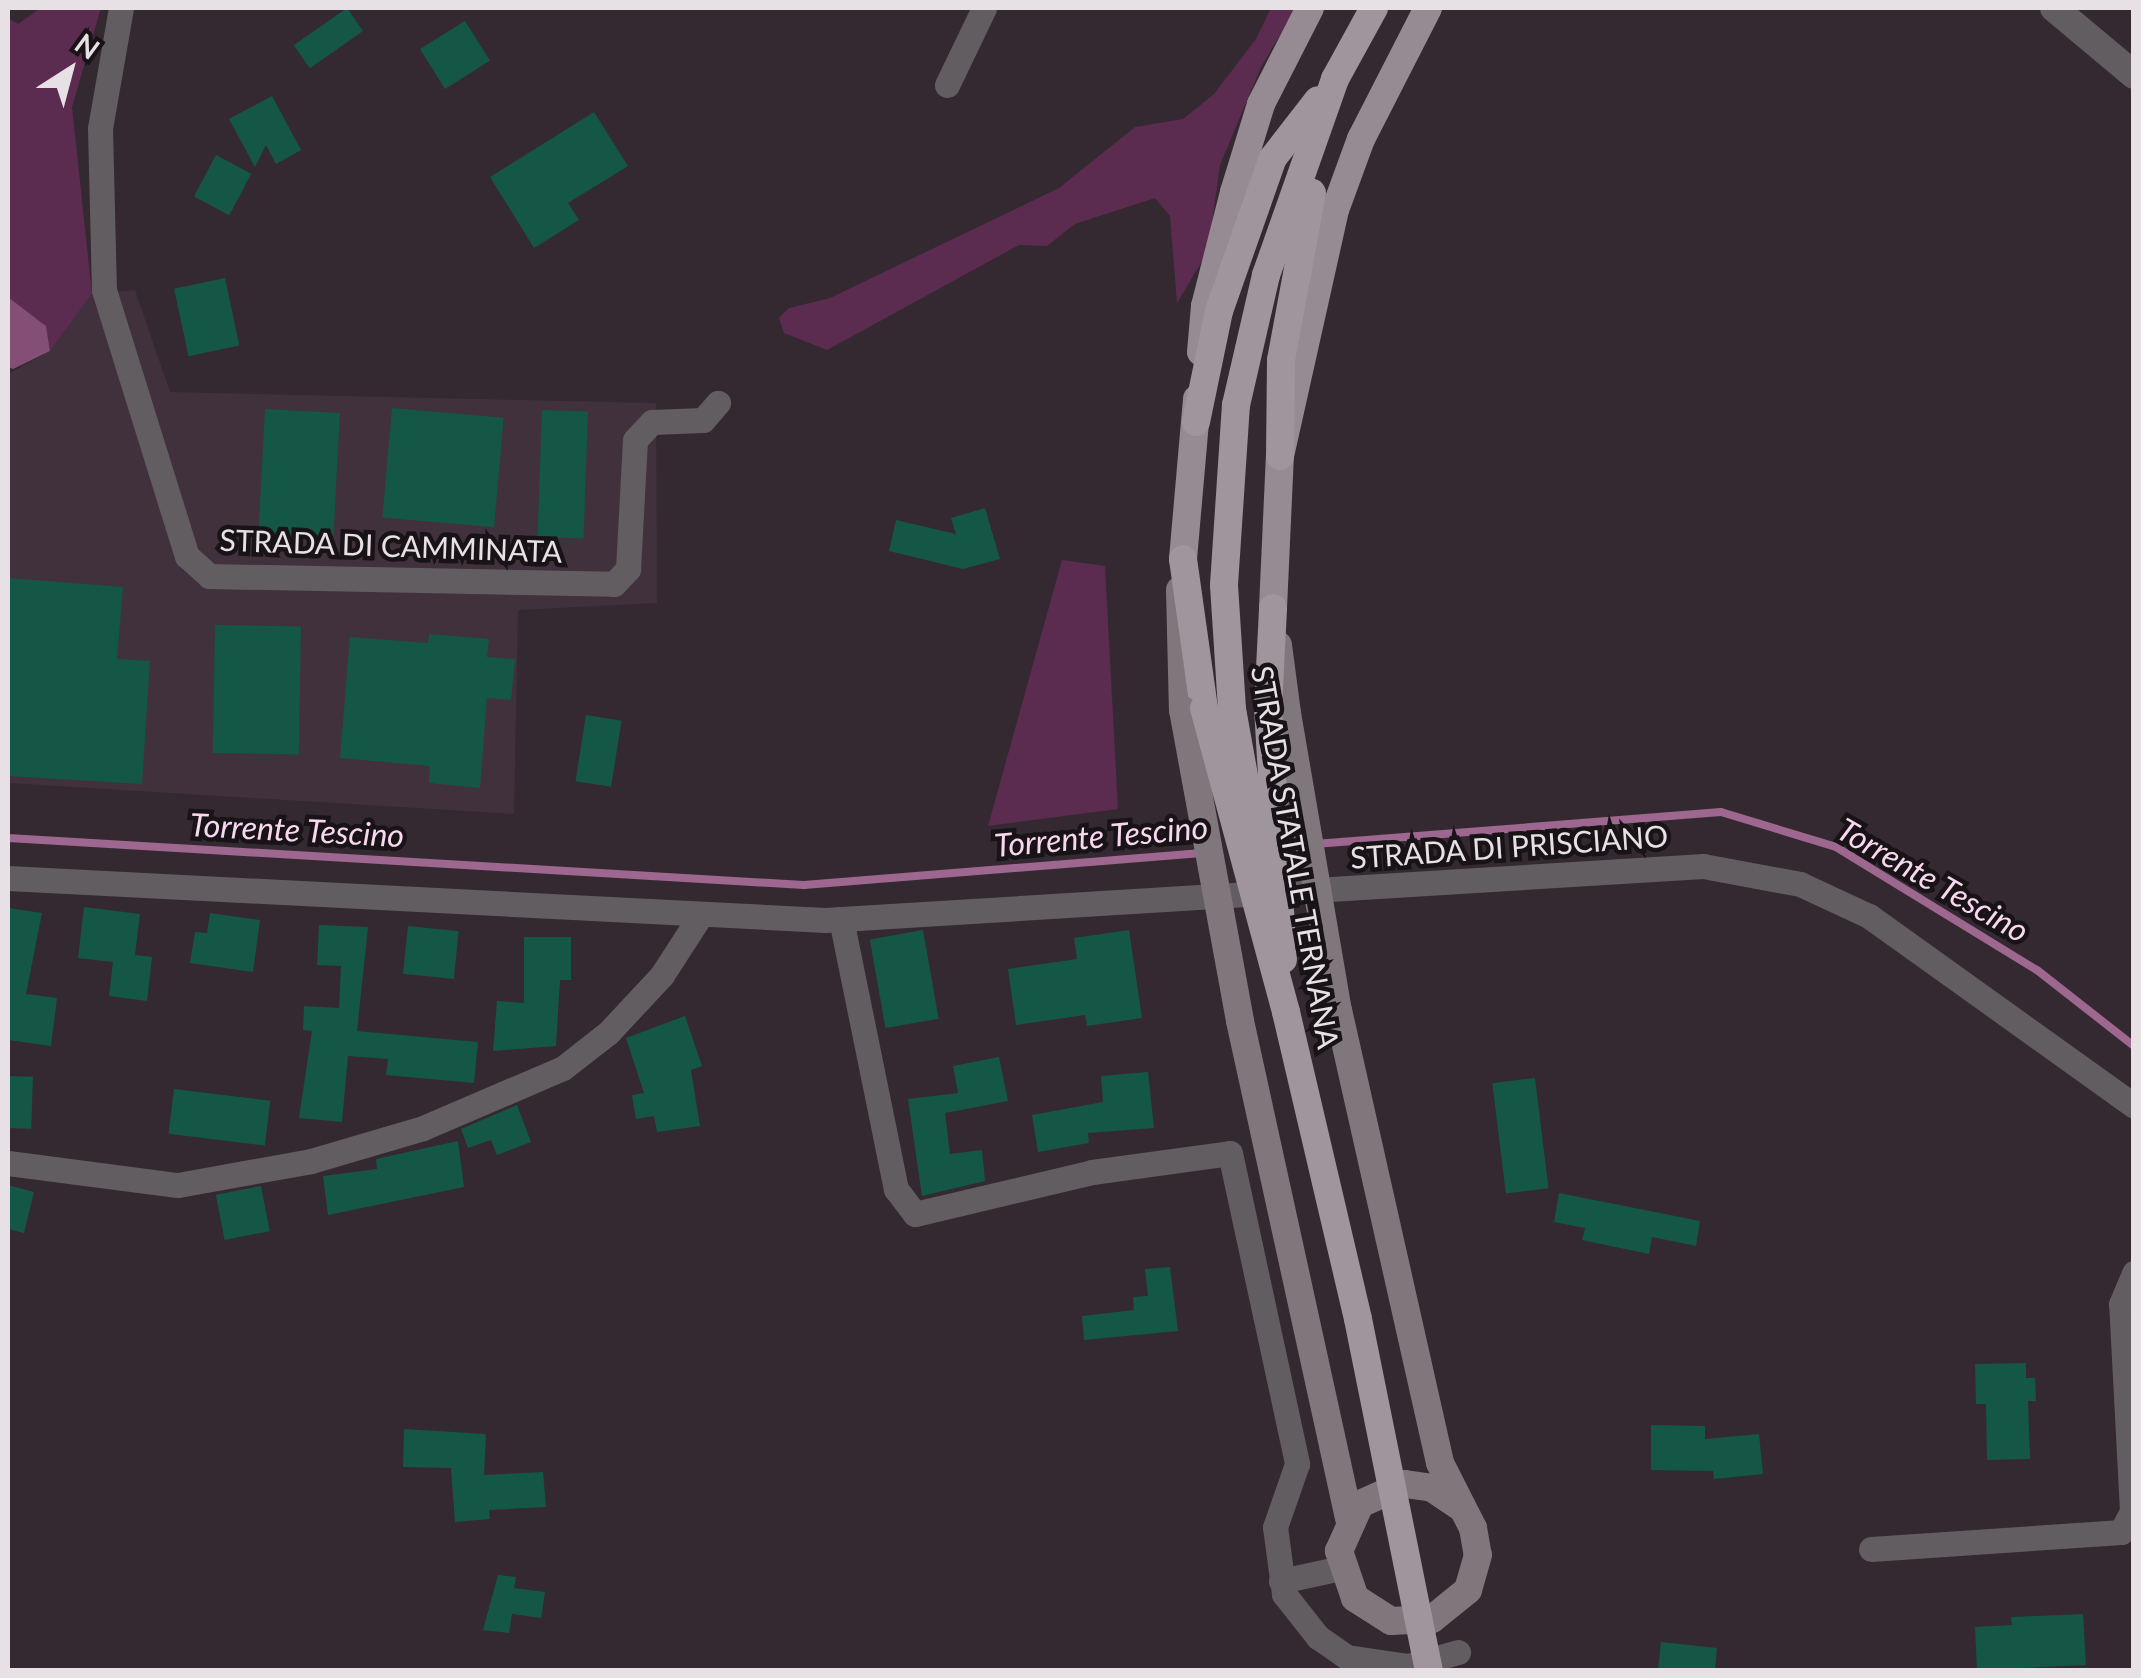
<!DOCTYPE html>
<style>
body{margin:0}
#map{position:relative;width:2141px;height:1678px;overflow:hidden;background:#342931;font-family:Lato,sans-serif}
div>[style]{position:absolute}
.built>*{inset:0;background:#41313c}
.green>*{inset:0;background:#5b2b50}
.forest>*{inset:0;background:#834f76}
.stream>*{height:8px;margin:-4px;padding:0 4px;transform-origin:4px;border-radius:4px;background:#9d678f}
.building>*{inset:0;background:#145747;transform-origin:0 0}
.minor>*{height:25px;margin:-12.5px;padding:0 12.5px;transform-origin:12.5px;border-radius:12.5px;background:#625d60}
.tertiary>*{height:28px;margin:-14px;padding:0 14px;transform-origin:14px;border-radius:14px;background:#625d60}
.secondary>*{height:28px;margin:-14px;padding:0 14px;transform-origin:14px;border-radius:14px;background:#80777d}
.primary>*{height:28px;margin:-14px;padding:0 14px;transform-origin:14px;border-radius:14px;background:#968b93}
.trunk>*{height:28px;margin:-14px;padding:0 14px;transform-origin:14px;border-radius:14px;background:#a0949d}
.secondary-bridge>*{height:28px;margin:-14px;padding:0 14px;transform-origin:14px;border-radius:14px;background:#80777d}
.trunk-bridge>*{height:28px;margin:-14px;padding:0 14px;transform-origin:14px;border-radius:14px;background:#a0949d}
span{translate:-50% -50%;white-space:nowrap;text-align:center;line-height:1.15;-webkit-text-stroke:9px #181317;paint-order:stroke}
.street-label{font-size:30px;color:#e7e0e5}
.water-label{font-size:32px;color:#f9d8ef;font-style:italic}
.frame{position:absolute;inset:0;border:10px solid #e7e0e5;pointer-events:none}
.north{position:absolute;left:20px;top:20px;width:100px;height:100px;-webkit-text-stroke:8px #181317;paint-order:stroke;rotate:36deg;font-size:28px;font-weight:700;line-height:40px;text-align:center;color:#e7e0e5}
.north::after{content:'';display:block;margin:auto;width:35px;height:45px;background:#e7e0e5;clip-path:polygon(50% 0,100% 100%,50% 72%,0 100%)}
</style>
<div id="map">
<div class="built">
<i style="clip-path:polygon(135px 290px,170px 392px,656px 403px,657px 603px,518px 610px,514px 814px,8px 783px,8px 374px,50px 351px,92px 294px)"></i>
</div>
<div class="green">
<i style="clip-path:polygon(41px 8px,101px 8px,72px 107px,92px 294px,50px 351px,46px 326px,8px 297px,8px 18px,18px 24px)"></i>
<i style="clip-path:polygon(1271px 8px,1296px 8px,1261px 67px,1220px 165px,1208px 251px,1177px 303px,1170px 216px,1155px 198px,1075px 224px,1047px 246px,1019px 245px,827px 350px,784px 333px,779px 318px,789px 308px,830px 298px,1059px 188px,1135px 127px,1183px 119px,1214px 94px,1256px 39px)"></i>
<i style="clip-path:polygon(1062px 560px,1105px 566px,1118px 809px,988px 826px)"></i>
</div>
<div class="forest">
<i style="clip-path:polygon(8px 297px,46px 326px,50px 351px,13px 369px,8px 367px)"></i>
</div>
<div class="stream">
<i style="left:8px;top:838px;width:797px;rotate:3.38deg"></i>
<i style="left:804px;top:885px;width:399px;rotate:-4.6deg"></i>
<i style="left:1315px;top:844px;width:407px;rotate:-4.5deg"></i>
<i style="left:1721px;top:812px;width:120px;rotate:16.9deg"></i>
<i style="left:1836px;top:847px;width:236px;rotate:31.5deg"></i>
<i style="left:2037px;top:970px;width:123px;rotate:38.1deg"></i>
</div>
<div class="building">
<i style="left:347px;top:8px;width:28px;height:65px;rotate:55deg"></i>
<i style="left:465px;top:21px;width:47px;height:53px;rotate:58deg"></i>
<i style="clip-path:polygon(272px 96px,301px 150px,276px 164px,266px 145px,255px 167px,229px 119px)"></i>
<i style="clip-path:polygon(594px 112px,628px 166px,568px 203px,579px 220px,534px 248px,490px 177px)"></i>
<i style="left:216px;top:155px;width:40px;height:47px;rotate:28deg"></i>
<i style="left:225px;top:278px;width:69px;height:52px;rotate:78deg"></i>
<i style="left:392px;top:408px;width:112px;height:110px;rotate:5deg"></i>
<i style="left:265px;top:409px;width:75px;height:123px;rotate:3deg"></i>
<i style="left:542px;top:410px;width:46px;height:127px;rotate:2deg"></i>
<i style="clip-path:polygon(985px 508px,1000px 559px,963px 569px,889px 551px,896px 520px,956px 534px,951px 518px)"></i>
<i style="clip-path:polygon(8px 578px,123px 587px,117px 659px,150px 661px,142px 784px,8px 776px)"></i>
<i style="left:215px;top:625px;width:86px;height:128px;rotate:1deg"></i>
<i style="clip-path:polygon(429px 634px,489px 639px,487px 657px,515px 659px,511px 700px,487px 698px,480px 788px,429px 783px,430px 766px,340px 758px,350px 637px,428px 643px)"></i>
<i style="left:586px;top:715px;width:36px;height:67px;rotate:9deg"></i>
<i style="clip-path:polygon(84px 907px,140px 914px,135px 955px,152px 957px,147px 1001px,109px 996px,113px 962px,78px 958px)"></i>
<i style="clip-path:polygon(8px 908px,42px 913px,26px 994px,57px 998px,51px 1046px,8px 1040px)"></i>
<i style="clip-path:polygon(210px 913px,260px 920px,253px 972px,190px 963px,195px 932px,207px 933px)"></i>
<i style="clip-path:polygon(319px 925px,368px 927px,357px 1031px,478px 1042px,474px 1083px,386px 1075px,388px 1059px,348px 1056px,342px 1122px,299px 1118px,312px 1031px,303px 1030px,304px 1006px,339px 1008px,341px 966px,317px 965px)"></i>
<i style="left:408px;top:926px;width:51px;height:48px;rotate:6deg"></i>
<i style="left:923px;top:930px;width:90px;height:54px;rotate:80deg"></i>
<i style="clip-path:polygon(1129px 930px,1142px 1018px,1087px 1026px,1085px 1015px,1016px 1025px,1008px 969px,1077px 959px,1074px 938px)"></i>
<i style="clip-path:polygon(524px 937px,571px 937px,571px 980px,560px 980px,556px 1046px,493px 1051px,497px 1001px,524px 1003px)"></i>
<i style="clip-path:polygon(685px 1016px,702px 1066px,691px 1070px,700px 1126px,657px 1132px,654px 1116px,636px 1119px,632px 1095px,644px 1093px,626px 1038px)"></i>
<i style="clip-path:polygon(999px 1057px,1008px 1101px,945px 1113px,950px 1154px,982px 1150px,985px 1181px,922px 1196px,908px 1099px,958px 1093px,953px 1066px)"></i>
<i style="clip-path:polygon(1148px 1072px,1154px 1128px,1088px 1133px,1089px 1143px,1038px 1152px,1032px 1115px,1103px 1102px,1101px 1076px)"></i>
<i style="left:8px;top:1076px;width:25px;height:52px;rotate:2deg"></i>
<i style="left:1535px;top:1078px;width:111px;height:43px;rotate:83deg"></i>
<i style="left:174px;top:1089px;width:97px;height:45px;rotate:7deg"></i>
<i style="clip-path:polygon(517px 1105px,531px 1142px,497px 1155px,491px 1140px,468px 1148px,461px 1129px)"></i>
<i style="clip-path:polygon(458px 1141px,464px 1187px,328px 1215px,323px 1176px,377px 1169px,376px 1159px)"></i>
<i style="clip-path:polygon(8px 1185px,34px 1192px,24px 1233px,8px 1229px)"></i>
<i style="left:261px;top:1186px;width:46px;height:46px;rotate:79deg"></i>
<i style="clip-path:polygon(1559px 1193px,1700px 1221px,1696px 1246px,1652px 1237px,1649px 1254px,1582px 1240px,1585px 1228px,1554px 1222px)"></i>
<i style="clip-path:polygon(1170px 1267px,1178px 1331px,1084px 1340px,1082px 1316px,1134px 1310px,1133px 1297px,1148px 1296px,1145px 1269px)"></i>
<i style="clip-path:polygon(2026px 1363px,2026px 1378px,2035px 1378px,2036px 1401px,2028px 1401px,2030px 1459px,1987px 1460px,1986px 1404px,1976px 1404px,1975px 1364px)"></i>
<i style="clip-path:polygon(1651px 1425px,1705px 1426px,1705px 1439px,1759px 1434px,1763px 1474px,1714px 1479px,1713px 1471px,1651px 1470px)"></i>
<i style="clip-path:polygon(404px 1429px,486px 1434px,484px 1475px,543px 1472px,546px 1507px,489px 1510px,490px 1519px,455px 1522px,451px 1468px,403px 1467px)"></i>
<i style="clip-path:polygon(498px 1575px,516px 1577px,514px 1588px,545px 1592px,541px 1618px,512px 1614px,509px 1633px,483px 1630px)"></i>
<i style="clip-path:polygon(2083px 1614px,2086px 1665px,1977px 1670px,1975px 1627px,2012px 1625px,2011px 1617px)"></i>
<i style="clip-path:polygon(1661px 1642px,1717px 1648px,1715px 1670px,1658px 1670px)"></i>
</div>
<div class="minor">
<i style="left:121px;top:8px;width:122px;rotate:99.9deg"></i>
<i style="left:100px;top:128px;width:162px;rotate:88.6deg"></i>
<i style="left:104px;top:290px;width:279px;rotate:72.7deg"></i>
<i style="left:187px;top:556px;width:30px;rotate:42deg"></i>
<i style="left:209px;top:576px;width:405px;rotate:1.1deg"></i>
<i style="left:614px;top:584px;width:21px;rotate:-47deg"></i>
<i style="left:628px;top:569px;width:129px;rotate:-86.9deg"></i>
<i style="left:635px;top:440px;width:25px;rotate:-47deg"></i>
<i style="left:652px;top:422px;width:51px;rotate:-2.2deg"></i>
<i style="left:703px;top:420px;width:23px;rotate:-49deg"></i>
<i style="left:947px;top:85px;width:85px;rotate:-64.3deg"></i>
<i style="left:8px;top:878px;width:818px;rotate:2.94deg"></i>
<i style="left:825px;top:920px;width:880px;rotate:-3.52deg"></i>
<i style="left:1703px;top:866px;width:99px;rotate:10.5deg"></i>
<i style="left:1800px;top:884px;width:76px;rotate:24.9deg"></i>
<i style="left:1869px;top:916px;width:326px;rotate:35.6deg"></i>
<i style="left:841px;top:919px;width:276px;rotate:78.5deg"></i>
<i style="left:896px;top:1189px;width:31px;rotate:53deg"></i>
<i style="left:915px;top:1214px;width:182px;rotate:-13.3deg"></i>
<i style="left:1092px;top:1172px;width:139px;rotate:-7.8deg"></i>
<i style="left:1230px;top:1153px;width:318px;rotate:77.8deg"></i>
<i style="left:1297px;top:1464px;width:67px;rotate:109.2deg"></i>
<i style="left:1275px;top:1527px;width:68px;rotate:82.3deg"></i>
<i style="left:1284px;top:1594px;width:55px;rotate:51.7deg"></i>
<i style="left:1318px;top:1637px;width:35px;rotate:35deg"></i>
<i style="left:1347px;top:1657px;width:62px;rotate:8.4deg"></i>
<i style="left:1408px;top:1666px;width:52px;rotate:-15.6deg"></i>
<i style="left:8px;top:1163px;width:171px;rotate:7.4deg"></i>
<i style="left:178px;top:1185px;width:135px;rotate:-10.2deg"></i>
<i style="left:311px;top:1161px;width:117px;rotate:-16.4deg"></i>
<i style="left:423px;top:1128px;width:152px;rotate:-23.2deg"></i>
<i style="left:563px;top:1068px;width:57px;rotate:-37.9deg"></i>
<i style="left:608px;top:1033px;width:79px;rotate:-47deg"></i>
<i style="left:662px;top:975px;width:70px;rotate:-57.2deg"></i>
<i style="left:1871px;top:1549px;width:251px;rotate:-3.9deg"></i>
<i style="left:2121px;top:1532px;width:24px;rotate:-62deg"></i>
<i style="left:2132px;top:1511px;width:207px;rotate:-93deg"></i>
<i style="left:2121px;top:1304px;width:34px;rotate:-67deg"></i>
<i style="left:1281px;top:1581px;width:61px;rotate:-12.2deg"></i>
</div>
<div class="tertiary">
<i style="left:2054px;top:8px;width:104px;rotate:39.9deg"></i>
</div>
<div class="secondary">
<i style="left:1180px;top:590px;width:120px;rotate:88.6deg"></i>
<i style="left:1278px;top:645px;width:69px;rotate:82.5deg"></i>
<i style="left:1338px;top:1010px;width:464px;rotate:77.3deg"></i>
<i style="left:1440px;top:1463px;width:73px;rotate:63.1deg"></i>
<i style="left:1473px;top:1528px;width:27px;rotate:80deg"></i>
<i style="left:1478px;top:1555px;width:36px;rotate:106deg"></i>
<i style="left:1468px;top:1590px;width:46px;rotate:141.1deg"></i>
<i style="left:1432px;top:1619px;width:41px;rotate:177.2deg"></i>
<i style="left:1391px;top:1621px;width:43px;rotate:-147.4deg"></i>
<i style="left:1355px;top:1598px;width:50px;rotate:-108.8deg"></i>
<i style="left:1339px;top:1551px;width:51px;rotate:-65.9deg"></i>
<i style="left:1360px;top:1504px;width:49px;rotate:-24deg"></i>
<i style="left:1405px;top:1484px;width:27px;rotate:8deg"></i>
<i style="left:1432px;top:1488px;width:34px;rotate:34deg"></i>
<i style="left:1240px;top:1021px;width:509px;rotate:77.63deg"></i>
</div>
<div class="primary">
<i style="left:1201px;top:352px;width:46px;rotate:-85deg"></i>
<i style="left:1205px;top:306px;width:118px;rotate:-75.7deg"></i>
<i style="left:1234px;top:192px;width:92px;rotate:-72.9deg"></i>
<i style="left:1261px;top:104px;width:108px;rotate:-63deg"></i>
<i style="left:1183px;top:559px;width:161px;rotate:-85deg"></i>
<i style="left:1273px;top:608px;width:152px;rotate:-87.4deg"></i>
<i style="left:1280px;top:456px;width:252px;rotate:-77.4deg"></i>
<i style="left:1335px;top:210px;width:76px;rotate:-69.9deg"></i>
<i style="left:1361px;top:139px;width:147px;rotate:-62.9deg"></i>
</div>
<div class="trunk">
<i style="left:1196px;top:422px;width:113px;rotate:-78.3deg"></i>
<i style="left:1219px;top:311px;width:162px;rotate:-70.6deg"></i>
<i style="left:1273px;top:158px;width:73px;rotate:-52.2deg"></i>
<i style="left:1280px;top:456px;width:96px;rotate:-89.4deg"></i>
<i style="left:1281px;top:360px;width:170px;rotate:-79.5deg"></i>
<i style="left:1183px;top:559px;width:150px;rotate:82deg"></i>
<i style="left:1268px;top:708px;width:100px;rotate:-87.1deg"></i>
<i style="left:1232px;top:709px;width:124px;rotate:-93.7deg"></i>
<i style="left:1224px;top:585px;width:180px;rotate:-86.2deg"></i>
<i style="left:1236px;top:405px;width:133px;rotate:-77deg"></i>
<i style="left:1266px;top:275px;width:208px;rotate:-70.6deg"></i>
<i style="left:1335px;top:79px;width:81px;rotate:-61.2deg"></i>
<i style="left:1286px;top:1012px;width:315px;rotate:76.8deg"></i>
</div>
<div class="secondary-bridge">
<i style="left:1183px;top:710px;width:316px;rotate:79.6deg"></i>
<i style="left:1287px;top:713px;width:301px;rotate:80.3deg"></i>
</div>
<div class="trunk-bridge">
<i style="left:1204px;top:708px;width:315px;rotate:74.9deg"></i>
<i style="left:1268px;top:708px;width:252px;rotate:86.6deg"></i>
<i style="left:1232px;top:709px;width:164px;rotate:79.8deg"></i>
<i style="left:1358px;top:1319px;width:358px;rotate:78.6deg"></i>
</div>
<div class="street-label">
<span style="left:391px;top:545px;rotate:2deg">STRADA DI CAMMINATA</span>
<span style="left:1509px;top:846px;rotate:-4deg">STRADA DI PRISCIANO</span>
<span style="left:1296px;top:857px;rotate:80deg">STRADA STATALE TERNANA</span>
</div>
<div class="water-label">
<span style="left:297px;top:830px;rotate:3deg">Torrente Tescino</span>
<span style="left:1101px;top:836px;rotate:-5deg">Torrente Tescino</span>
<span style="left:1933px;top:880px;rotate:30deg">Torrente Tescino</span>
</div>
<div class="frame"></div>
<div class="north">N</div>
</div>
